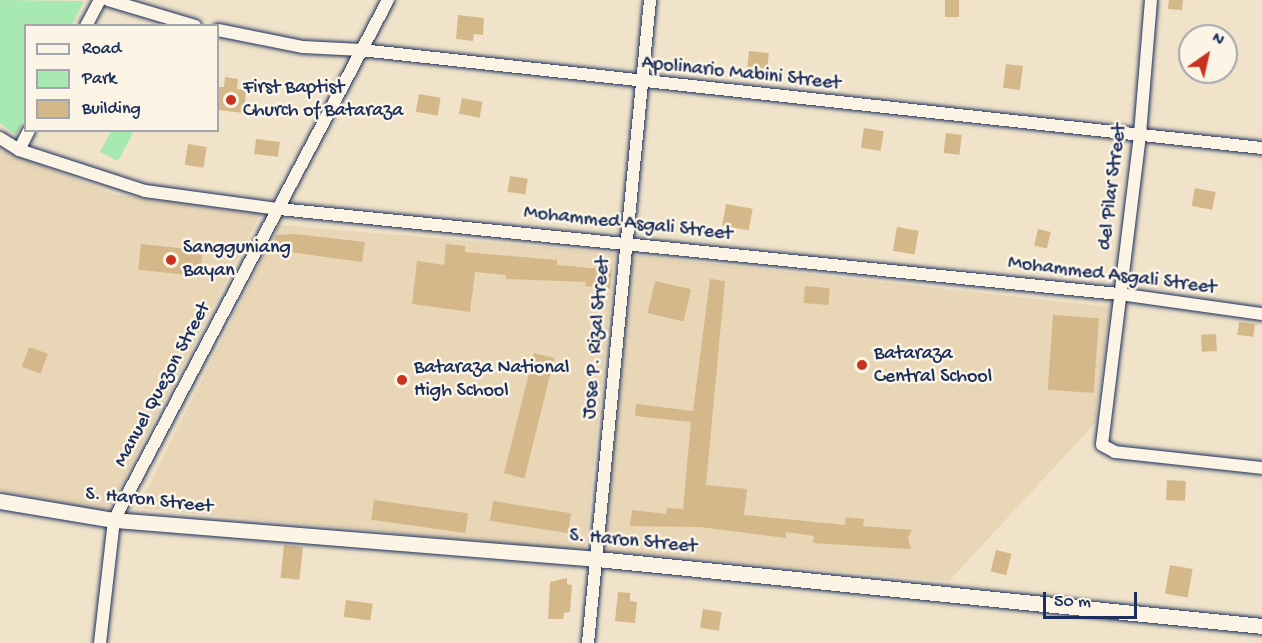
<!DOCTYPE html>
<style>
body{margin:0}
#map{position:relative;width:1262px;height:643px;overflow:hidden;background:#f0e3c9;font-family:"Gochi Hand",sans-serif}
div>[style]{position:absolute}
.built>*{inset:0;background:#e8d6b6}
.green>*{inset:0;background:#a8e8b1}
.building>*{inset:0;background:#d4b889;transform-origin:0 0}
.roads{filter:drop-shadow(0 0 2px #1b2f5e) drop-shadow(0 0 2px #1b2f5e)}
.minor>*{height:12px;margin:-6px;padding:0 6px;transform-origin:6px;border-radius:6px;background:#fcf5e5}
.tertiary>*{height:15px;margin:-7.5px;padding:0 7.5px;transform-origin:7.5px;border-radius:7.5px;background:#fcf5e5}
.dots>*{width:16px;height:16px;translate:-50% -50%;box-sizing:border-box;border:3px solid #fcf5e5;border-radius:50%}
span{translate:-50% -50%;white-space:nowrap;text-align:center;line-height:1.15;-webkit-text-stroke:5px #fcf5e5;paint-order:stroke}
.street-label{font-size:20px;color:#1b2f5e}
.poi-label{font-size:20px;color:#1b2f5e}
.left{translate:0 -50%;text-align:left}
.legend{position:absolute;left:24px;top:24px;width:195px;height:108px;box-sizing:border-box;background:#fcf5e5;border:2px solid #a2a6af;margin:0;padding:8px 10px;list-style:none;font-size:18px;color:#1b2f5e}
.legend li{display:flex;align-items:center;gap:12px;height:30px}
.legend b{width:30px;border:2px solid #a2a6af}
.north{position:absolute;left:1178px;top:24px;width:60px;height:60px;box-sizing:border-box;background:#fcf5e5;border:2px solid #a2a6af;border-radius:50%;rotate:34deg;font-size:16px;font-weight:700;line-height:24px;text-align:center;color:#1b2f5e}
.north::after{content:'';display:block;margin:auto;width:21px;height:27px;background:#c8321e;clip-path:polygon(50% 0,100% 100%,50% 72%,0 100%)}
.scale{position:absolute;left:1043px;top:592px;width:94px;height:27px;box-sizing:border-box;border:3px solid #1b2f5e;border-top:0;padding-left:8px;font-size:18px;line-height:21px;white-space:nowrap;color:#1b2f5e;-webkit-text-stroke:4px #fcf5e5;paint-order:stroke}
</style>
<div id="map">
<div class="built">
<i style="clip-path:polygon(0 148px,112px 194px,261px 213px,107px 512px,0 490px)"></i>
<i style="clip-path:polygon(279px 225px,615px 253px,585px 551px,138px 508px)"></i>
<i style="clip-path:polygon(633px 255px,1110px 307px,1095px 423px,949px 581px,604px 551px)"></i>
</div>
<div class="green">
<i style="clip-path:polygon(0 0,84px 1px,72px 25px,26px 26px,25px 117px,16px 135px,0 123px)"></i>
<i style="clip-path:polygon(111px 131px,134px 131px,118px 161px,100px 152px)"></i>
</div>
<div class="building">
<i style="left:945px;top:0;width:14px;height:17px"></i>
<i style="clip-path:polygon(1169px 0,1183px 0,1182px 10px,1168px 9px)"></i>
<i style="clip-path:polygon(458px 15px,484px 18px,483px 35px,474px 34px,473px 41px,456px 39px)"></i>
<i style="left:749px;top:51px;width:20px;height:20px;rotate:6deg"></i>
<i style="left:1006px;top:64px;width:17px;height:24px;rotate:7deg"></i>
<i style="clip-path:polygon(225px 77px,238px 79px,237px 89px,246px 90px,244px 113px,218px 110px,218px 87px,224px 87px)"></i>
<i style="left:419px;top:94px;width:22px;height:18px;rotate:10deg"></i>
<i style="left:462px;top:98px;width:21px;height:16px;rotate:11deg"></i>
<i style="left:864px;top:128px;width:20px;height:20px;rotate:9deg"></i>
<i style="left:946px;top:133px;width:16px;height:20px;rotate:7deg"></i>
<i style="left:256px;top:139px;width:24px;height:15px;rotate:7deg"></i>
<i style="left:188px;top:144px;width:19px;height:21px;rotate:9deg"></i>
<i style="left:510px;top:176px;width:18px;height:16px;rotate:9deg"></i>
<i style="left:1195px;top:188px;width:21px;height:18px;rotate:11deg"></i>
<i style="left:726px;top:204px;width:27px;height:22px;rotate:10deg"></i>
<i style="left:897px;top:227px;width:22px;height:24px;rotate:10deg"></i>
<i style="left:1038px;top:229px;width:13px;height:17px;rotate:13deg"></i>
<i style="clip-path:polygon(295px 234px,365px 242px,362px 262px,275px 250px,275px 235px)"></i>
<i style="left:141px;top:244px;width:62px;height:26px;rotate:6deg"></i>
<i style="clip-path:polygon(446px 244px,465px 246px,465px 252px,557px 260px,557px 265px,612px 270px,610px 289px,585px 286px,586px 282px,506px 279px,506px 275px,475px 272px,470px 312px,412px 304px,417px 261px,444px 265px)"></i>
<i style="clip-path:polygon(710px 279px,725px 281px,706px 485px,747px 489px,744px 515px,845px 525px,846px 517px,864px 519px,863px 526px,912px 530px,908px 538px,911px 549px,813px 543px,814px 536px,786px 532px,786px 538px,700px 527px,630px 526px,632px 510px,666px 514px,667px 508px,683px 509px,691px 422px,635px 416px,636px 404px,693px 411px)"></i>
<i style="left:655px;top:281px;width:37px;height:33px;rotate:13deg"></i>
<i style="left:805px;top:286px;width:25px;height:17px;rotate:5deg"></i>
<i style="left:1053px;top:315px;width:46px;height:75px;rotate:4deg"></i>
<i style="left:1239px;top:322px;width:16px;height:13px;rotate:7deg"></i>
<i style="left:1216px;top:334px;width:17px;height:15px;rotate:87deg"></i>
<i style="left:29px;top:347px;width:20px;height:21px;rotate:20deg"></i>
<i style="left:534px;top:353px;width:21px;height:124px;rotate:14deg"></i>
<i style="left:1167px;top:480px;width:19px;height:20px;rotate:3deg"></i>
<i style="left:374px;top:500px;width:95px;height:20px;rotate:8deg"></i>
<i style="left:493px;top:501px;width:79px;height:20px;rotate:9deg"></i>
<i style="left:284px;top:545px;width:19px;height:33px;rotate:6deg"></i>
<i style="left:996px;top:550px;width:16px;height:22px;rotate:14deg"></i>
<i style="left:1170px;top:565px;width:23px;height:29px;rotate:10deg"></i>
<i style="clip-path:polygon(567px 578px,567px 584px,572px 585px,570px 612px,564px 613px,563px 619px,548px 619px,550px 582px)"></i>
<i style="clip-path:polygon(618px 592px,630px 593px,630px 601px,637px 602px,635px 623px,615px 621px)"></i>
<i style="left:346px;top:600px;width:27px;height:17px;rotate:8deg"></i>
<i style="left:703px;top:609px;width:19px;height:19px;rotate:9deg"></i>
</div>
<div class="roads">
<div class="minor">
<i style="left:108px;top:0;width:91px;rotate:16.6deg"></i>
<i style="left:1151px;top:0;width:135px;rotate:94.7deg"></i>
<i style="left:1140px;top:135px;width:312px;rotate:97deg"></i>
<i style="left:1102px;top:445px;width:15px;rotate:28deg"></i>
<i style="left:1115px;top:452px;width:148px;rotate:6.2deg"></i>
<i style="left:86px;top:26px;width:30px;rotate:-62deg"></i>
<i style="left:218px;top:30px;width:87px;rotate:11.3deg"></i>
<i style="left:303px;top:47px;width:58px;rotate:3deg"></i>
<i style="left:361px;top:50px;width:906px;rotate:6.21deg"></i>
<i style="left:0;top:138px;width:22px;rotate:32deg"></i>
<i style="left:19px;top:150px;width:133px;rotate:18deg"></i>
<i style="left:145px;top:191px;width:135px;rotate:7.7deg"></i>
<i style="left:279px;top:209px;width:844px;rotate:5.78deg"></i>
<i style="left:1119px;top:294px;width:144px;rotate:8deg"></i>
<i style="left:19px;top:150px;width:22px;rotate:-63deg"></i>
<i style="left:100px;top:643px;width:124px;rotate:-83.5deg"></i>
<i style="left:114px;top:520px;width:588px;rotate:-62.21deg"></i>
<i style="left:588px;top:643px;width:646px;rotate:-84.49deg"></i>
</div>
<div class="tertiary">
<i style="left:0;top:501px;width:116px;rotate:9.5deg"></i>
<i style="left:114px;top:520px;width:485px;rotate:4.6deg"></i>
<i style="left:597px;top:559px;width:668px;rotate:5.75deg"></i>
</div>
</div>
<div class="dots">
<i style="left:231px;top:100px;background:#c8321e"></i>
<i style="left:171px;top:260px;background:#c8321e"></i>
<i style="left:862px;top:365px;background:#c8321e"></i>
<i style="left:402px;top:380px;background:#c8321e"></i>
</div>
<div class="street-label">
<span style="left:741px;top:74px;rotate:6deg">Apolinario Mabini Street</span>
<span style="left:1113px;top:187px;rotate:-83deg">del Pilar Street</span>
<span style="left:628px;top:224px;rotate:6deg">Mohammed Asgali Street</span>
<span style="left:1112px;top:276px;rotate:7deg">Mohammed Asgali Street</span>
<span style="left:597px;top:338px;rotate:-85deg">Jose P. Rizal Street</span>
<span style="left:163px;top:385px;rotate:-62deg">Manuel Quezon Street</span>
<span style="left:149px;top:501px;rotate:6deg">S. Haron Street</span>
<span style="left:633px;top:542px;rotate:5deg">S. Haron Street</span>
</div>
<div class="poi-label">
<span class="left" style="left:243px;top:100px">First Baptist<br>Church of Bataraza</span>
<span class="left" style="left:183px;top:260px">Sangguniang<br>Bayan</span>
<span class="left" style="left:874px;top:366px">Bataraza<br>Central School</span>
<span class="left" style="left:414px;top:380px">Bataraza National<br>High School</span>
</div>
<ul class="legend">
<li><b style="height:8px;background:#fcf5e5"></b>Road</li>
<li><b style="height:16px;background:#a8e8b1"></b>Park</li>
<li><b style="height:16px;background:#d4b889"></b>Building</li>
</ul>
<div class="north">N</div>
<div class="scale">50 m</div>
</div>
